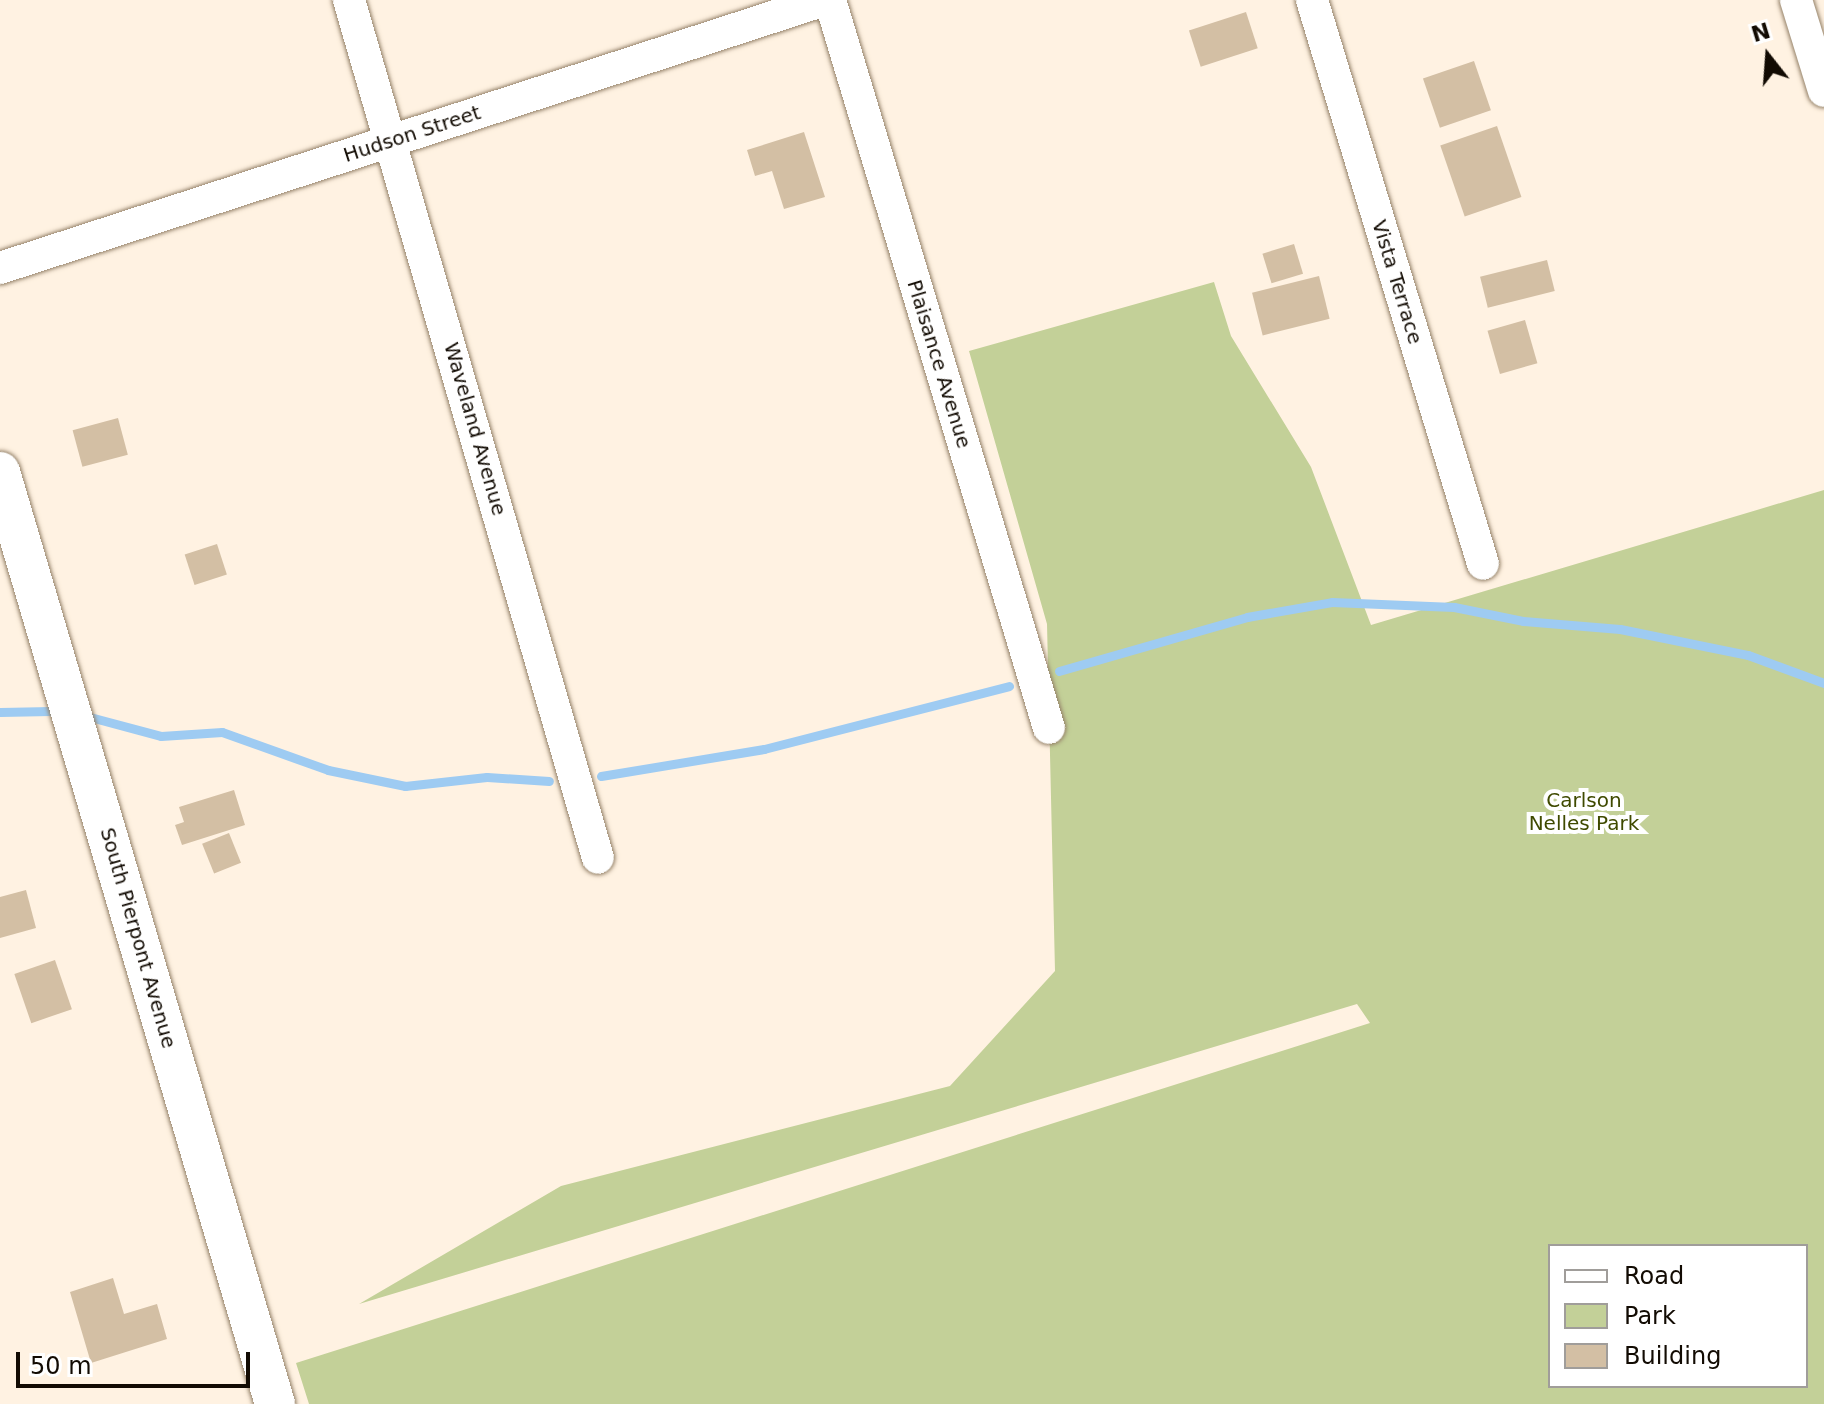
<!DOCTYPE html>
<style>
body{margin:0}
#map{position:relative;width:1824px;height:1404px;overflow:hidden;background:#fff2e2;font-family:"DejaVu Sans",sans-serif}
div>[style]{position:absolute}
.green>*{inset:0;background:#c3d098}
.stream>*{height:9px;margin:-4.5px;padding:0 4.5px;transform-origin:4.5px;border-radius:4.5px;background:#9ecbf2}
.building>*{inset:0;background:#d3bfa4;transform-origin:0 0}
.roads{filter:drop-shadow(0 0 2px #958269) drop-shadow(0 0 2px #958269)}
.minor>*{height:32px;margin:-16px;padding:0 16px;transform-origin:16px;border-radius:16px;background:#fff}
.tertiary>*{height:40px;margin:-20px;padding:0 20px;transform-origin:20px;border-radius:20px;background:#fff}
span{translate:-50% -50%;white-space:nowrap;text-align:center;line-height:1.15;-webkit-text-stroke:8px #fff;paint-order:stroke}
.street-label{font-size:20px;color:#120b03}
.park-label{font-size:20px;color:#3f4a00}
.legend{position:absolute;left:1548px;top:1244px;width:260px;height:144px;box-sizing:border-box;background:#fff;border:2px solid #a09d9a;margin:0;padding:10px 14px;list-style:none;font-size:24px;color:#120b03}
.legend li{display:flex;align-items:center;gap:16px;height:40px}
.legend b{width:40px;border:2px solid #a09d9a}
.north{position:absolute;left:1728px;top:16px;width:80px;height:80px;-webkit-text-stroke:6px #fff;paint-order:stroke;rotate:343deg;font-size:22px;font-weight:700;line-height:32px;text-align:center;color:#120b03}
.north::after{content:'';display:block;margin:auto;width:28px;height:36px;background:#120b03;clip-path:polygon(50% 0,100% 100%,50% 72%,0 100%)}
.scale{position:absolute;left:16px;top:1352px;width:234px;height:36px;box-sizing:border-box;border:4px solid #120b03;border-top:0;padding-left:10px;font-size:24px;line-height:28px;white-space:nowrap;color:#120b03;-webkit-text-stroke:6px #fff;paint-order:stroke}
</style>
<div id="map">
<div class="green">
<i style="clip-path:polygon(evenodd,1214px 282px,1231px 336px,1311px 467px,1371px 625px,1824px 490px,1824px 1404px,309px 1404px,296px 1363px,1370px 1023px,1357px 1004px,359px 1304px,561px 1186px,950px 1086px,1055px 971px,1047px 624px,969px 351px,1214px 282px,1550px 1246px,1806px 1246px,1806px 1386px,1550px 1386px,1550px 1246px)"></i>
</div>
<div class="stream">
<i style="left:1059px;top:671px;width:196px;rotate:-16deg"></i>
<i style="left:1247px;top:617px;width:86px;rotate:-10deg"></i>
<i style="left:1332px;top:602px;width:122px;rotate:2.3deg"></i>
<i style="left:1454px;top:607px;width:70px;rotate:11.5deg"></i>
<i style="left:1523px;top:621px;width:97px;rotate:4.7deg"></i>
<i style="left:1620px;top:629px;width:131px;rotate:11.5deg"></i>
<i style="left:1748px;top:655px;width:81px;rotate:20.2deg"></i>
<i style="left:0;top:712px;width:51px;rotate:-1.1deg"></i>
<i style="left:90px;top:717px;width:73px;rotate:15deg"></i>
<i style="left:161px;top:736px;width:61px;rotate:-3.8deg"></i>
<i style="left:222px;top:732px;width:113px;rotate:19.7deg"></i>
<i style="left:328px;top:770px;width:79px;rotate:11.7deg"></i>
<i style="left:405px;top:786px;width:82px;rotate:-6.3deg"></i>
<i style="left:487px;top:777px;width:62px;rotate:3.7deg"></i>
<i style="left:601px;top:776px;width:165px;rotate:-9.4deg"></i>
<i style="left:764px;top:749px;width:253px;rotate:-14.4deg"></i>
</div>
<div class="building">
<i style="left:1246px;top:12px;width:38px;height:60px;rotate:72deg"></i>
<i style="left:1474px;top:61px;width:52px;height:54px;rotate:71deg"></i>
<i style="left:1497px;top:126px;width:75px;height:60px;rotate:71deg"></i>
<i style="clip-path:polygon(804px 132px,825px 197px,784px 209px,772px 171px,755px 176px,747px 150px)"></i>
<i style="left:1294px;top:244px;width:31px;height:33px;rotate:73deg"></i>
<i style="left:1547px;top:260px;width:32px;height:69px;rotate:76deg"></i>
<i style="left:1319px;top:276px;width:44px;height:69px;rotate:76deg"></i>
<i style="left:1525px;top:320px;width:45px;height:39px;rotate:74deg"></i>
<i style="left:118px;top:418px;width:38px;height:47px;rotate:75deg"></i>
<i style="left:217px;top:544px;width:32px;height:34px;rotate:72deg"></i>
<i style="clip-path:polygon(234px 790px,245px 825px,182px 845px,175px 825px,184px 822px,179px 807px)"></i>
<i style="left:229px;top:833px;width:32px;height:29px;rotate:68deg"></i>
<i style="clip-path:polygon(26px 890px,36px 928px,0 938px,0 897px)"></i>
<i style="left:55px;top:960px;width:52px;height:43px;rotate:71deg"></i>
<i style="clip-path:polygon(113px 1278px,124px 1314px,157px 1304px,167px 1339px,91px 1363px,70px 1292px)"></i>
</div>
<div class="roads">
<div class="minor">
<i style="left:349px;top:0;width:893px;rotate:73.82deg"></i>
<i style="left:830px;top:0;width:760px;rotate:73.26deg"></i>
<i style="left:1312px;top:0;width:589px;rotate:73.13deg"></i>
<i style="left:1796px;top:0;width:95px;rotate:72.9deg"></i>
<i style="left:0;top:268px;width:867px;rotate:-18deg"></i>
</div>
<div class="tertiary">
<i style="left:0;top:472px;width:972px;rotate:73.56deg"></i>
</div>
</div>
<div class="street-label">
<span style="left:412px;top:134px;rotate:-18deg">Hudson Street</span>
<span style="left:1397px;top:282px;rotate:73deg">Vista Terrace</span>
<span style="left:939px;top:364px;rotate:73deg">Plaisance Avenue</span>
<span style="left:475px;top:429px;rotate:74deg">Waveland Avenue</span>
<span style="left:138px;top:938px;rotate:74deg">South Pierpont Avenue</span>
</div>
<div class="park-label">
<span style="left:1584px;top:812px">Carlson<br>Nelles Park</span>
</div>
<ul class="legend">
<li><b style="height:10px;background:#fff"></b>Road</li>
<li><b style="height:22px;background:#c3d098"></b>Park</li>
<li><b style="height:22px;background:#d3bfa4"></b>Building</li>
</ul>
<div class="north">N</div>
<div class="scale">50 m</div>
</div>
